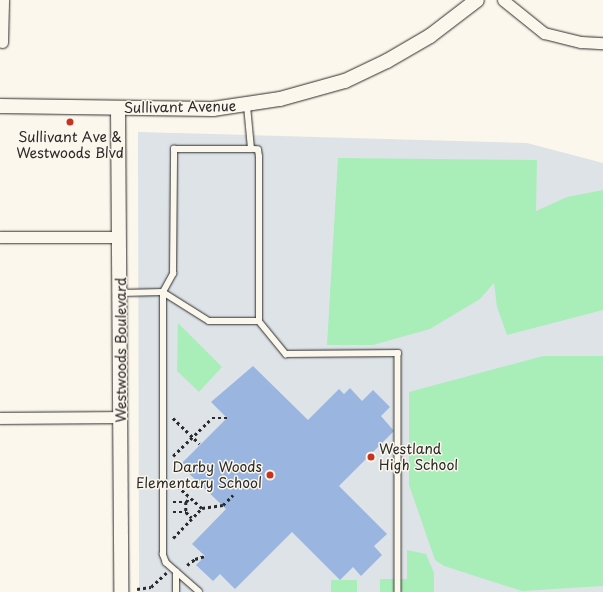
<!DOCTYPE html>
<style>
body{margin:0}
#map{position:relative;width:603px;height:592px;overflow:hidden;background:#fbf7ec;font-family:"Playpen Sans",sans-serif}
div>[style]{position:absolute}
.built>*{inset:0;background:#dee3e8}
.green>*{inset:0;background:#a9eeb9;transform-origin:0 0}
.building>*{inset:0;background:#99b5e0}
.path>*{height:2.5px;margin-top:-1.25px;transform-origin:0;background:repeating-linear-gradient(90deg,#2b2b2b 0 3px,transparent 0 6px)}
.roads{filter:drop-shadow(0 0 1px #2b2b2b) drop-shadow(0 0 1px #2b2b2b)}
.service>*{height:5.5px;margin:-2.75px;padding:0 2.75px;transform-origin:2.75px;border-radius:2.75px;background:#fbf7ec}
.minor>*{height:11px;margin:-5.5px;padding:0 5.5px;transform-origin:5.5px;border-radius:5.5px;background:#fbf7ec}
.tertiary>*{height:14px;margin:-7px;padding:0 7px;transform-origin:7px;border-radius:7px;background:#fbf7ec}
.dots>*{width:11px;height:11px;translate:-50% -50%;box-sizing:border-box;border:2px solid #fbf7ec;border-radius:50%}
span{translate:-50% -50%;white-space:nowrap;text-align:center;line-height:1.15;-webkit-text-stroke:3px #fbf7ec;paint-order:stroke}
.street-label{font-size:14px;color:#2b2b2b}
.poi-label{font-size:14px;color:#2b2b2b}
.left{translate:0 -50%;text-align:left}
.right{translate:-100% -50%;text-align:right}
</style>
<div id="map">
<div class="built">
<i style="clip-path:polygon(138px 132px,527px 143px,603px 163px,603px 592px,139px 592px)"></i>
</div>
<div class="green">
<i style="clip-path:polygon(338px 158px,537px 160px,536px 211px,567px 197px,603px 190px,603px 310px,507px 335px,497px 307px,494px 283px,480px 299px,430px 329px,373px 345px,327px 345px)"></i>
<i style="clip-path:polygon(178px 323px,222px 367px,199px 392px,177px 371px)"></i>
<i style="clip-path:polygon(543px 356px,603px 356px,603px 586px,522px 591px,444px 566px,435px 560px,409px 485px,409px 392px)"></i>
<i style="clip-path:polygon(407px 550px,426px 554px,434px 573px,434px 592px,380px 592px,380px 579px,407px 579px)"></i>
<i style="left:331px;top:580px;width:26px;height:12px"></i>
</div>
<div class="building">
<i style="clip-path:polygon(253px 366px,308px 420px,339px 389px,344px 394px,350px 388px,362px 401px,373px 390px,390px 407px,381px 416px,394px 431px,339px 486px,387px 534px,374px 546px,382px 555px,361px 576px,353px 567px,340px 580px,292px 532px,235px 589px,220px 574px,213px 581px,196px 565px,205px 556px,192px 544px,226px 509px,180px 465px,227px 418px,211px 402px)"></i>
</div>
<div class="path">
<i style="left:173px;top:418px;width:37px;rotate:44deg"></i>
<i style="left:173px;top:456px;width:54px;rotate:-44.3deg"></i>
<i style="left:212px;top:418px;width:15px"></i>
<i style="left:173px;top:482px;width:39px;rotate:42deg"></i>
<i style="left:173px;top:502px;width:13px"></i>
<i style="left:186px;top:502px;width:6px;rotate:-51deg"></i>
<i style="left:186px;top:502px;width:10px;rotate:90deg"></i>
<i style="left:173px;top:512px;width:13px"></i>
<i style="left:186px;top:512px;width:8px;rotate:45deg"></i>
<i style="left:173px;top:538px;width:42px;rotate:-46deg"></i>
<i style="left:202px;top:508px;width:21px;rotate:-8deg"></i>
<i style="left:223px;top:505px;width:14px;rotate:-45deg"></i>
<i style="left:187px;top:565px;width:10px;rotate:-37deg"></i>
<i style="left:195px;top:559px;width:10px;rotate:-17deg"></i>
<i style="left:137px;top:589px;width:14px;rotate:-8deg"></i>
<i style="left:151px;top:587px;width:21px;rotate:-43deg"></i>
</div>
<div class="roads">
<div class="service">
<i style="left:121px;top:293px;width:42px;rotate:-1.4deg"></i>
<i style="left:163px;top:292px;width:54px;rotate:32.2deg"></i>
<i style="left:209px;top:321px;width:50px"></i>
<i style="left:259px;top:321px;width:164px;rotate:-90deg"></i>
<i style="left:259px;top:157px;width:7px;rotate:-98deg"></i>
<i style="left:258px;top:150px;width:7px;rotate:-172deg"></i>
<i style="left:259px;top:321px;width:43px;rotate:50.7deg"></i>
<i style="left:286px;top:354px;width:112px;rotate:-0.5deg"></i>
<i style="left:398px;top:353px;width:239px;rotate:90deg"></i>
<i style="left:176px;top:592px;width:20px;rotate:-90deg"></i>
<i style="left:199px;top:592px;width:44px;rotate:-138.7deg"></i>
<i style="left:166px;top:563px;width:9px;rotate:-111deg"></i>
<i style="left:163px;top:555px;width:263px;rotate:-90deg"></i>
<i style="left:163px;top:292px;width:21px;rotate:-61deg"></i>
<i style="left:173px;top:274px;width:125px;rotate:-89.5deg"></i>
<i style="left:174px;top:149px;width:77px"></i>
<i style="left:251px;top:149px;width:43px;rotate:-95.3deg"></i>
</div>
<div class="minor">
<i style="left:503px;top:0;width:53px;rotate:38.8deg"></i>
<i style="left:544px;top:33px;width:38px;rotate:14deg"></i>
<i style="left:581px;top:42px;width:22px;rotate:3deg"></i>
<i style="left:2px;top:42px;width:42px;rotate:-88.6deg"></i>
<i style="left:0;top:237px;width:119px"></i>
<i style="left:0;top:418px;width:121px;rotate:-0.5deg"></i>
</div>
<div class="tertiary">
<i style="left:0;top:106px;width:213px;rotate:0.8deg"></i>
<i style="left:213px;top:109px;width:68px;rotate:-8.5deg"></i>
<i style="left:280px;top:99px;width:67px;rotate:-15.5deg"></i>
<i style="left:345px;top:81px;width:47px;rotate:-25.5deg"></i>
<i style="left:387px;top:61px;width:50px;rotate:-30.2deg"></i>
<i style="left:430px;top:36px;width:59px;rotate:-37.5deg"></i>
<i style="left:118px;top:108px;width:484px;rotate:89.6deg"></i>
</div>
</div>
<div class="dots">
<i style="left:70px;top:122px;background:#c8321e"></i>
<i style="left:371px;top:457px;background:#c8321e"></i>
<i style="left:270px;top:475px;background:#c8321e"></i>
</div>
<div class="street-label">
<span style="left:180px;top:107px;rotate:-1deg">Sullivant Avenue</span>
<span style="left:121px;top:350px;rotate:-90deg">Westwoods Boulevard</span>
</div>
<div class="poi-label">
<span style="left:70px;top:145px">Sullivant Ave &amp;<br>Westwoods Blvd</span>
<span class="left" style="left:379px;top:457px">Westland<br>High School</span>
<span class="right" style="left:262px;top:475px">Darby Woods<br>Elementary School</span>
</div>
</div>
